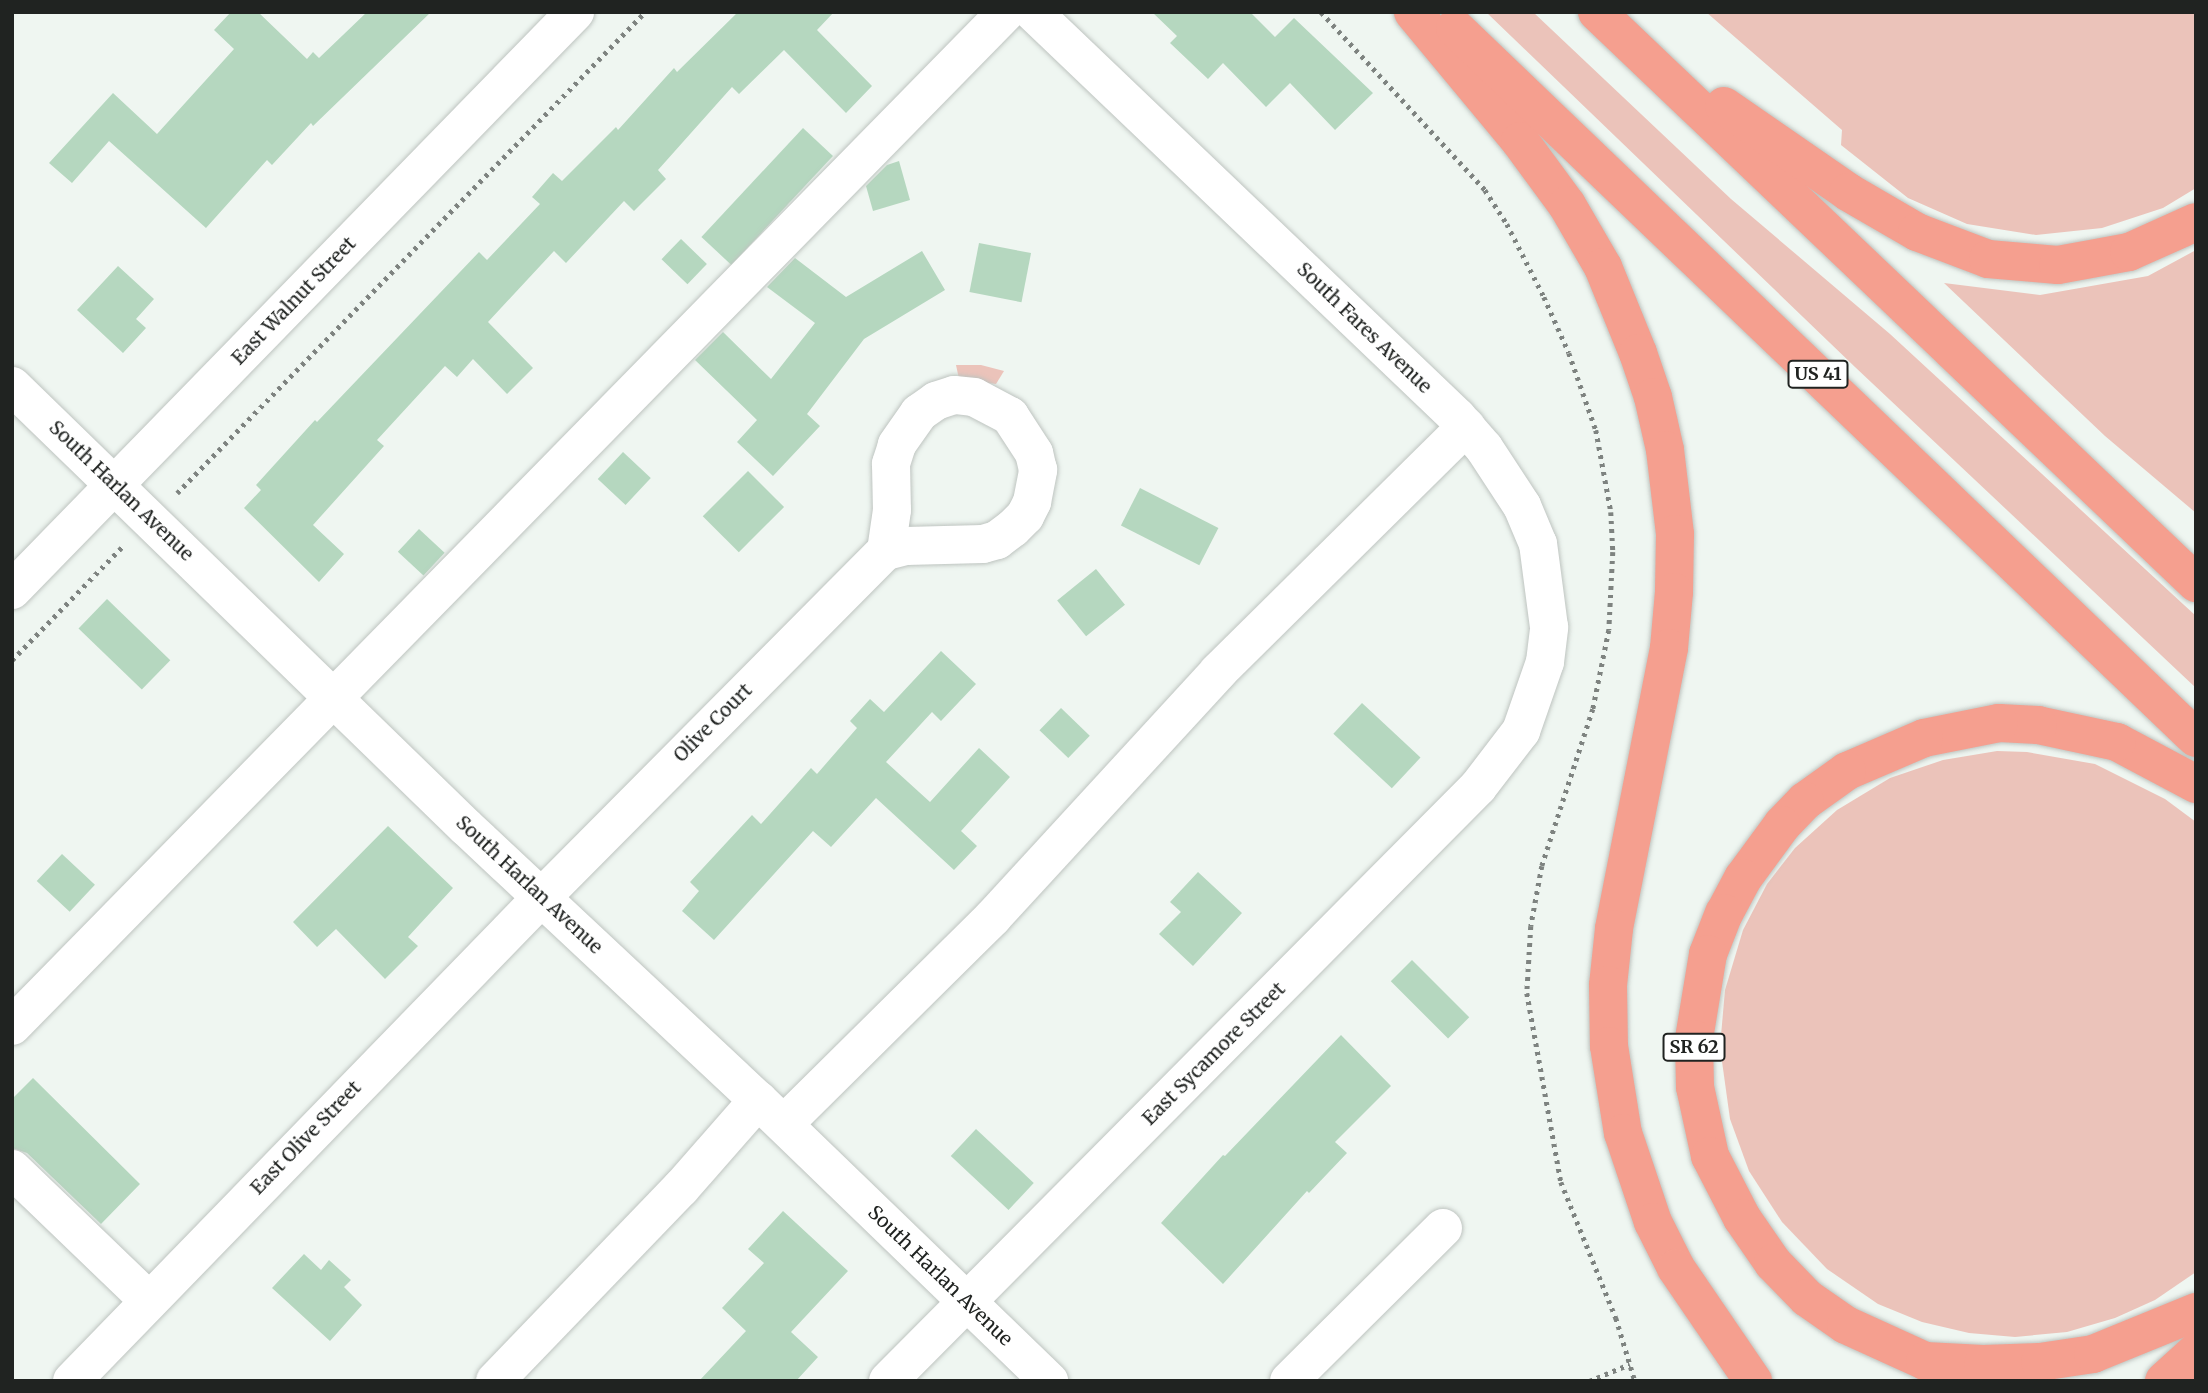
<!DOCTYPE html>
<style>
body{margin:0}
#map{position:relative;width:2208px;height:1393px;overflow:hidden;background:#eff6f1;font-family:Merriweather,serif}
div>[style]{position:absolute}
.green>*{inset:0;background:#ebc3ba}
.building>*{inset:0;background:#b5d7bf;transform-origin:0 0}
.path>*{height:4.5px;margin-top:-2.25px;transform-origin:0;background:repeating-linear-gradient(90deg,#7e8380 0 3.5px,transparent 0 8.5px)}
.roads{filter:drop-shadow(0 0 2px #bec4c0) drop-shadow(0 0 2px #bec4c0)}
.minor>*{height:38px;margin:-19px;padding:0 19px;transform-origin:19px;border-radius:19px;background:#fff}
.highway>*{height:38px;margin:-19px;padding:0 19px;transform-origin:19px;border-radius:19px;background:#f59f8f}
span{translate:-50% -50%;white-space:nowrap;text-align:center;line-height:1.15;-webkit-text-stroke:5px #fff;paint-order:stroke}
.shield-label span{padding:2px 5px;background:#fff;border:2px solid;border-radius:5px;-webkit-text-stroke-width:0}
.shield-label{font-size:18px;color:#202321;font-weight:700}
.street-label{font-size:19px;color:#202321}
.frame{position:absolute;inset:0;border:14px solid #202321;pointer-events:none}
</style>
<div id="map">
<div class="green">
<i style="clip-path:polygon(1486px 12px,1533px 12px,1731px 199px,1890px 334px,2196px 616px,2196px 688px,1855px 367px)"></i>
<i style="clip-path:polygon(1706px 12px,2196px 12px,2196px 188px,2163px 208px,2102px 228px,2036px 235px,1967px 224px,1908px 198px,1841px 145px,1842px 130px)"></i>
<i style="clip-path:polygon(2196px 250px,2196px 513px,2105px 436px,1944px 283px,2040px 295px,2148px 276px)"></i>
<i style="clip-path:polygon(956px 365px,981px 365px,1004px 371px,996px 384px,959px 379px)"></i>
<i style="clip-path:polygon(1997px 751px,2027px 752px,2095px 764px,2165px 799px,2196px 822px,2196px 1272px,2155px 1300px,2115px 1318px,2067px 1332px,2015px 1337px,1969px 1333px,1922px 1322px,1878px 1304px,1827px 1269px,1782px 1222px,1749px 1171px,1730px 1119px,1720px 1047px,1725px 990px,1743px 930px,1767px 884px,1795px 848px,1837px 810px,1890px 778px,1943px 760px)"></i>
</div>
<div class="building">
<i style="clip-path:polygon(231px 12px,258px 12px,307px 59px,313px 52px,319px 58px,367px 12px,431px 12px,313px 126px,311px 123px,272px 165px,267px 160px,206px 228px,109px 141px,72px 183px,49px 163px,113px 93px,157px 134px,234px 49px,214px 30px)"></i>
<i style="clip-path:polygon(738px 12px,834px 12px,817px 30px,872px 86px,846px 113px,784px 50px,739px 94px,732px 87px,658px 170px,666px 179px,634px 211px,624px 201px,566px 263px,554px 251px,488px 322px,533px 368px,507px 394px,473px 359px,457px 377px,445px 366px,377px 440px,384px 446px,313px 525px,344px 554px,319px 582px,244px 508px,261px 490px,256px 485px,315px 420px,317px 422px,479px 252px,487px 260px,540px 204px,532px 197px,553px 173px,562px 181px,616px 127px,618px 130px,674px 68px,677px 72px)"></i>
<i style="clip-path:polygon(1152px 12px,1250px 12px,1275px 37px,1294px 18px,1373px 93px,1335px 130px,1290px 83px,1266px 107px,1223px 63px,1208px 79px,1170px 43px,1177px 36px)"></i>
<i style="left:803px;top:128px;width:41px;height:149px;rotate:43deg"></i>
<i style="clip-path:polygon(899px 161px,910px 200px,873px 211px,866px 186px,887px 165px)"></i>
<i style="left:681px;top:239px;width:36px;height:28px;rotate:44deg"></i>
<i style="left:979px;top:243px;width:53px;height:50px;rotate:11deg"></i>
<i style="clip-path:polygon(922px 251px,945px 290px,864px 339px,807px 414px,820px 426px,773px 476px,737px 442px,757px 420px,695px 360px,723px 332px,771px 379px,815px 323px,767px 287px,795px 258px,846px 297px)"></i>
<i style="clip-path:polygon(118px 266px,154px 299px,136px 319px,146px 328px,123px 353px,77px 310px)"></i>
<i style="left:623px;top:452px;width:38px;height:37px;rotate:43deg"></i>
<i style="left:748px;top:471px;width:51px;height:64px;rotate:45deg"></i>
<i style="left:1140px;top:488px;width:88px;height:42px;rotate:27deg"></i>
<i style="left:419px;top:529px;width:35px;height:31px;rotate:43deg"></i>
<i style="left:1096px;top:569px;width:46px;height:50px;rotate:51deg"></i>
<i style="left:107px;top:599px;width:88px;height:41px;rotate:44deg"></i>
<i style="clip-path:polygon(941px 651px,976px 684px,941px 721px,932px 712px,886px 762px,930px 802px,979px 748px,1010px 777px,961px 831px,977px 846px,954px 870px,876px 798px,831px 847px,813px 831px,714px 940px,682px 911px,699px 891px,690px 882px,752px 815px,761px 824px,811px 768px,817px 774px,857px 728px,850px 721px,870px 699px,884px 712px)"></i>
<i style="left:1362px;top:703px;width:80px;height:42px;rotate:43deg"></i>
<i style="left:1061px;top:708px;width:40px;height:31px;rotate:44deg"></i>
<i style="clip-path:polygon(388px 826px,453px 888px,408px 937px,418px 946px,385px 979px,336px 929px,317px 947px,293px 922px)"></i>
<i style="left:62px;top:854px;width:45px;height:37px;rotate:43deg"></i>
<i style="clip-path:polygon(1198px 872px,1242px 913px,1193px 966px,1159px 934px,1181px 912px,1170px 902px)"></i>
<i style="left:1412px;top:960px;width:81px;height:30px;rotate:45deg"></i>
<i style="clip-path:polygon(1341px 1035px,1391px 1086px,1335px 1142px,1347px 1153px,1309px 1193px,1307px 1191px,1223px 1284px,1161px 1223px,1223px 1155px,1225px 1156px)"></i>
<i style="clip-path:polygon(33px 1078px,140px 1184px,101px 1224px,27px 1153px,12px 1148px,12px 1099px)"></i>
<i style="left:976px;top:1129px;width:79px;height:37px;rotate:43deg"></i>
<i style="clip-path:polygon(783px 1211px,848px 1271px,791px 1332px,818px 1357px,796px 1381px,699px 1381px,746px 1331px,722px 1308px,764px 1263px,748px 1249px)"></i>
<i style="clip-path:polygon(304px 1254px,321px 1270px,329px 1260px,351px 1280px,344px 1287px,362px 1305px,330px 1341px,272px 1288px)"></i>
</div>
<div class="path">
<i style="left:1321px;top:12px;width:242px;rotate:47.3deg"></i>
<i style="left:1485px;top:190px;width:40px;rotate:57.1deg"></i>
<i style="left:1507px;top:224px;width:82px;rotate:63.1deg"></i>
<i style="left:1544px;top:297px;width:61px;rotate:65.9deg"></i>
<i style="left:1569px;top:353px;width:82px;rotate:70.7deg"></i>
<i style="left:1596px;top:430px;width:83px;rotate:79.6deg"></i>
<i style="left:1611px;top:512px;width:40px;rotate:87.1deg"></i>
<i style="left:1613px;top:552px;width:78px;rotate:92.9deg"></i>
<i style="left:1609px;top:630px;width:81px;rotate:101.4deg"></i>
<i style="left:1593px;top:709px;width:165px;rotate:108deg"></i>
<i style="left:1542px;top:866px;width:61px;rotate:100.4deg"></i>
<i style="left:1531px;top:926px;width:67px;rotate:93.4deg"></i>
<i style="left:1527px;top:993px;width:192px;rotate:79.8deg"></i>
<i style="left:1561px;top:1182px;width:147px;rotate:68deg"></i>
<i style="left:1616px;top:1318px;width:66px;rotate:73.2deg"></i>
<i style="left:177px;top:493px;width:671px;rotate:-45.78deg"></i>
<i style="left:12px;top:660px;width:159px;rotate:-45.8deg"></i>
<i style="left:1589px;top:1381px;width:44px;rotate:-22.5deg"></i>
</div>
<div class="roads">
<div class="minor">
<i style="left:12px;top:386px;width:633px;rotate:44.17deg"></i>
<i style="left:466px;top:827px;width:400px;rotate:43.1deg"></i>
<i style="left:758px;top:1100px;width:405px;rotate:44deg"></i>
<i style="left:12px;top:590px;width:807px;rotate:-45.75deg"></i>
<i style="left:12px;top:1026px;width:1420px;rotate:-45.57deg"></i>
<i style="left:784px;top:1124px;width:294px;rotate:-44.7deg"></i>
<i style="left:993px;top:917px;width:333px;rotate:-47.4deg"></i>
<i style="left:1218px;top:672px;width:349px;rotate:-44.7deg"></i>
<i style="left:12px;top:1169px;width:189px;rotate:43.9deg"></i>
<i style="left:72px;top:1381px;width:675px;rotate:-45.84deg"></i>
<i style="left:542px;top:897px;width:488px;rotate:-45.2deg"></i>
<i style="left:886px;top:551px;width:21px;rotate:-14deg"></i>
<i style="left:906px;top:546px;width:77px;rotate:-1.5deg"></i>
<i style="left:983px;top:544px;width:15px;rotate:-16deg"></i>
<i style="left:997px;top:540px;width:20px;rotate:-37deg"></i>
<i style="left:1013px;top:528px;width:17px;rotate:-45deg"></i>
<i style="left:1025px;top:516px;width:16px;rotate:-63deg"></i>
<i style="left:1032px;top:502px;width:33px;rotate:-79deg"></i>
<i style="left:1038px;top:470px;width:17px;rotate:-103deg"></i>
<i style="left:1034px;top:453px;width:44px;rotate:-123deg"></i>
<i style="left:1010px;top:416px;width:41px;rotate:-152.2deg"></i>
<i style="left:974px;top:397px;width:20px;rotate:-174deg"></i>
<i style="left:954px;top:395px;width:19px;rotate:162deg"></i>
<i style="left:936px;top:401px;width:21px;rotate:145deg"></i>
<i style="left:919px;top:413px;width:39px;rotate:125deg"></i>
<i style="left:897px;top:445px;width:20px;rotate:108deg"></i>
<i style="left:891px;top:464px;width:46px;rotate:88.8deg"></i>
<i style="left:892px;top:510px;width:41px;rotate:98.3deg"></i>
<i style="left:495px;top:1381px;width:268px;rotate:-46.1deg"></i>
<i style="left:681px;top:1188px;width:117px;rotate:-48.8deg"></i>
<i style="left:888px;top:1381px;width:837px;rotate:-45.19deg"></i>
<i style="left:1478px;top:787px;width:71px;rotate:-52.5deg"></i>
<i style="left:1521px;top:731px;width:73px;rotate:-70.8deg"></i>
<i style="left:1545px;top:662px;width:35px;rotate:-83deg"></i>
<i style="left:1549px;top:627px;width:84px;rotate:-97.5deg"></i>
<i style="left:1538px;top:544px;width:41px;rotate:-112.8deg"></i>
<i style="left:1522px;top:506px;width:69px;rotate:-123.2deg"></i>
<i style="left:1484px;top:448px;width:41px;rotate:-131.1deg"></i>
<i style="left:1457px;top:417px;width:586px;rotate:-136.31deg"></i>
<i style="left:1289px;top:1381px;width:217px;rotate:-44.8deg"></i>
</div>
<div class="highway">
<i style="left:1413px;top:12px;width:168px;rotate:50.3deg"></i>
<i style="left:1520px;top:141px;width:79px;rotate:53.7deg"></i>
<i style="left:1567px;top:205px;width:72px;rotate:59.9deg"></i>
<i style="left:1603px;top:267px;width:93px;rotate:67.9deg"></i>
<i style="left:1638px;top:353px;width:46px;rotate:71.2deg"></i>
<i style="left:1653px;top:397px;width:54px;rotate:77.2deg"></i>
<i style="left:1665px;top:450px;width:85px;rotate:83.2deg"></i>
<i style="left:1675px;top:534px;width:58px;rotate:91deg"></i>
<i style="left:1674px;top:592px;width:56px;rotate:95.1deg"></i>
<i style="left:1669px;top:648px;width:286px;rotate:101.1deg"></i>
<i style="left:1614px;top:929px;width:56px;rotate:96.1deg"></i>
<i style="left:1608px;top:985px;width:61px;rotate:89.1deg"></i>
<i style="left:1609px;top:1046px;width:88px;rotate:80.9deg"></i>
<i style="left:1623px;top:1133px;width:94px;rotate:71.4deg"></i>
<i style="left:1653px;top:1222px;width:51px;rotate:63.4deg"></i>
<i style="left:1676px;top:1268px;width:137px;rotate:55.7deg"></i>
<i style="left:1597px;top:12px;width:828px;rotate:43.63deg"></i>
<i style="left:1455px;top:28px;width:1026px;rotate:43.78deg"></i>
<i style="left:1724px;top:106px;width:151px;rotate:34.7deg"></i>
<i style="left:1848px;top:192px;width:80px;rotate:30.1deg"></i>
<i style="left:1917px;top:232px;width:76px;rotate:20.8deg"></i>
<i style="left:1988px;top:259px;width:70px;rotate:4.9deg"></i>
<i style="left:2058px;top:265px;width:72px;rotate:-10.4deg"></i>
<i style="left:2129px;top:252px;width:73px;rotate:-24.1deg"></i>
<i style="left:2196px;top:784px;width:89px;rotate:-152deg"></i>
<i style="left:2117px;top:742px;width:81px;rotate:-167.9deg"></i>
<i style="left:2038px;top:725px;width:39px;rotate:-177deg"></i>
<i style="left:1999px;top:723px;width:76px;rotate:168.7deg"></i>
<i style="left:1924px;top:738px;width:84px;rotate:156.8deg"></i>
<i style="left:1847px;top:771px;width:52px;rotate:144.5deg"></i>
<i style="left:1805px;top:801px;width:33px;rotate:134deg"></i>
<i style="left:1782px;top:825px;width:66px;rotate:126.3deg"></i>
<i style="left:1743px;top:878px;width:40px;rotate:118deg"></i>
<i style="left:1724px;top:913px;width:44px;rotate:111.3deg"></i>
<i style="left:1708px;top:954px;width:86px;rotate:99.4deg"></i>
<i style="left:1694px;top:1039px;width:48px;rotate:88.8deg"></i>
<i style="left:1695px;top:1087px;width:71px;rotate:77.7deg"></i>
<i style="left:1710px;top:1156px;width:70px;rotate:62.7deg"></i>
<i style="left:1742px;top:1218px;width:55px;rotate:55.4deg"></i>
<i style="left:1773px;top:1263px;width:49px;rotate:45.8deg"></i>
<i style="left:1807px;top:1298px;width:47px;rotate:34.7deg"></i>
<i style="left:1846px;top:1325px;width:87px;rotate:24.5deg"></i>
<i style="left:1925px;top:1361px;width:58px;rotate:3deg"></i>
<i style="left:1983px;top:1364px;width:57px;rotate:-2deg"></i>
<i style="left:2040px;top:1362px;width:54px;rotate:-8.6deg"></i>
<i style="left:2093px;top:1354px;width:111px;rotate:-22.2deg"></i>
<i style="left:2164px;top:1381px;width:43px;rotate:-42.2deg"></i>
</div>
</div>
<div class="shield-label">
<span style="left:1818px;top:374px">US 41</span>
<span style="left:1694px;top:1047px">SR 62</span>
</div>
<div class="street-label">
<span style="left:294px;top:301px;rotate:-46deg">East Walnut Street</span>
<span style="left:1364px;top:328px;rotate:44deg">South Fares Avenue</span>
<span style="left:121px;top:491px;rotate:44deg">South Harlan Avenue</span>
<span style="left:713px;top:723px;rotate:-45deg">Olive Court</span>
<span style="left:529px;top:885px;rotate:43deg">South Harlan Avenue</span>
<span style="left:1214px;top:1054px;rotate:-45deg">East Sycamore Street</span>
<span style="left:306px;top:1138px;rotate:-46deg">East Olive Street</span>
<span style="left:940px;top:1276px;rotate:44deg">South Harlan Avenue</span>
</div>
<div class="frame"></div>
</div>
